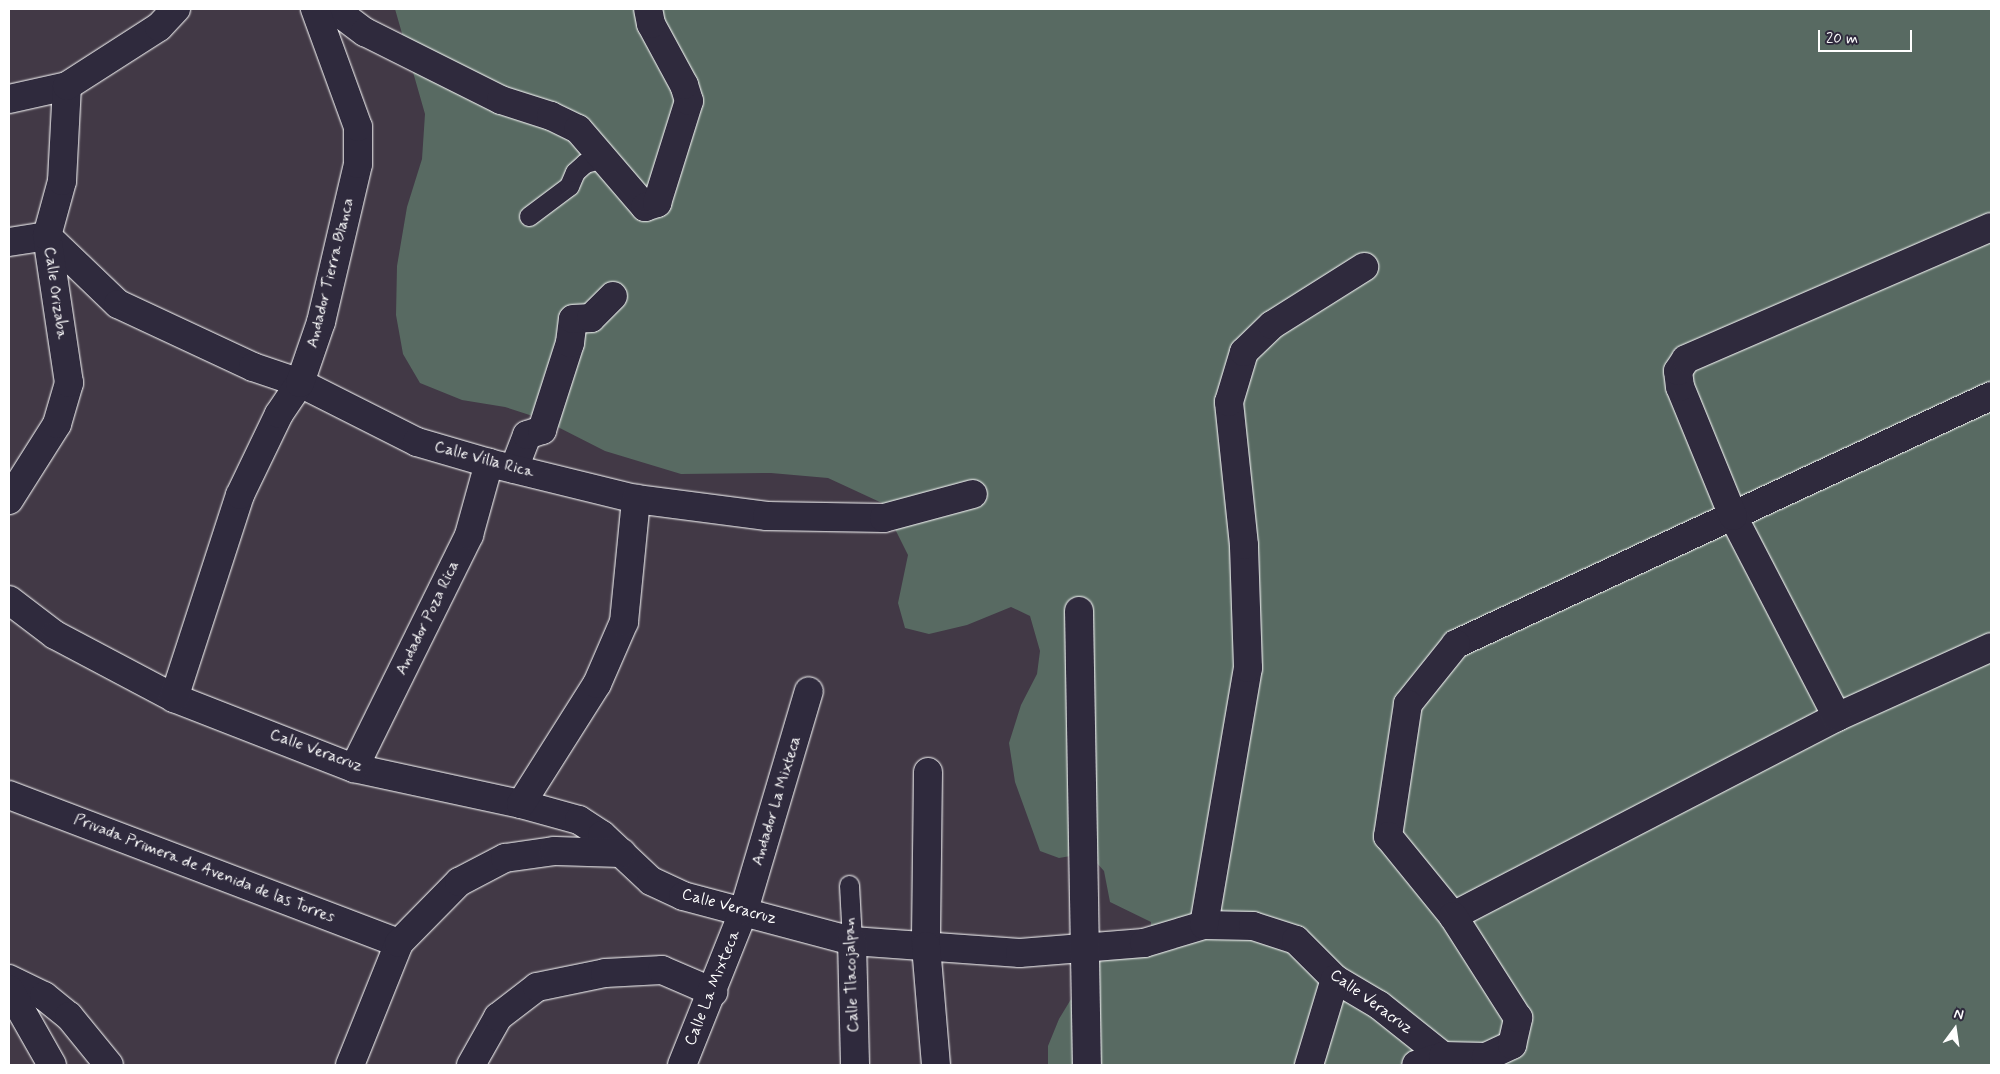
<!DOCTYPE html>
<style>
body{margin:0}
#map{position:relative;width:2000px;height:1074px;overflow:hidden;background:#423946;font-family:Mynerve,sans-serif}
div>[style]{position:absolute}
.green>*{inset:0;background:#586a62}
.roads{filter:drop-shadow(0 0 1px #fff) drop-shadow(0 0 1px #fff)}
.service>*{height:19px;margin:-9.5px;padding:0 9.5px;transform-origin:9.5px;border-radius:9.5px;background:#2f2a3d}
.pedestrian>*{height:28px;margin:-14px;padding:0 14px;transform-origin:14px;border-radius:14px;background:#2f2a3d}
.minor>*{height:28px;margin:-14px;padding:0 14px;transform-origin:14px;border-radius:14px;background:#2f2a3d}
span{translate:-50% -50%;white-space:nowrap;text-align:center;line-height:1.15;-webkit-text-stroke:4px #2f2a3d;paint-order:stroke}
.street-label{font-size:16px;color:#fff}
.frame{position:absolute;inset:0;border:10px solid #fff;pointer-events:none}
.north{position:absolute;left:1930px;top:1004px;width:50px;height:50px;-webkit-text-stroke:4px #2f2a3d;paint-order:stroke;rotate:14deg;font-size:14px;font-weight:700;line-height:20px;text-align:center;color:#fff}
.north::after{content:'';display:block;margin:auto;width:18px;height:22px;background:#fff;clip-path:polygon(50% 0,100% 100%,50% 72%,0 100%)}
.scale{position:absolute;left:1818px;top:30px;width:94px;height:22px;box-sizing:border-box;border:2px solid #fff;border-top:0;padding-left:6px;font-size:15px;line-height:18px;white-space:nowrap;color:#fff;-webkit-text-stroke:4px #2f2a3d;paint-order:stroke}
</style>
<div id="map">
<div class="green">
<i style="clip-path:polygon(395px 9px,1991px 9px,1991px 1065px,1048px 1065px,1048px 1046px,1059px 1019px,1099px 953px,1150px 942px,1151px 922px,1110px 902px,1104px 871px,1088px 853px,1059px 858px,1040px 851px,1015px 782px,1009px 743px,1021px 705px,1037px 674px,1040px 651px,1030px 616px,1011px 607px,967px 625px,929px 634px,905px 628px,898px 603px,908px 555px,882px 503px,828px 478px,771px 473px,681px 474px,605px 451px,542px 419px,505px 407px,462px 400px,420px 383px,403px 354px,396px 315px,397px 266px,407px 207px,422px 159px,425px 114px)"></i>
</div>
<div class="roads">
<div class="service">
<i style="left:529px;top:216px;width:50px;rotate:-36.9deg"></i>
<i style="left:569px;top:186px;width:15px;rotate:-67deg"></i>
<i style="left:575px;top:172px;width:13px;rotate:-42deg"></i>
<i style="left:585px;top:163px;width:18px;rotate:-16deg"></i>
<i style="left:849px;top:885px;width:56px;rotate:86.9deg"></i>
</div>
<div class="pedestrian">
<i style="left:514px;top:469px;width:36px;rotate:-69deg"></i>
<i style="left:527px;top:435px;width:16px;rotate:-18deg"></i>
<i style="left:542px;top:430px;width:91px;rotate:-72.2deg"></i>
<i style="left:570px;top:343px;width:24px;rotate:-83deg"></i>
<i style="left:573px;top:319px;width:18px;rotate:-3deg"></i>
<i style="left:591px;top:318px;width:31px;rotate:-45deg"></i>
</div>
<div class="minor">
<i style="left:334px;top:9px;width:39px;rotate:37deg"></i>
<i style="left:365px;top:32px;width:152px;rotate:26.6deg"></i>
<i style="left:501px;top:100px;width:52px;rotate:17.7deg"></i>
<i style="left:551px;top:116px;width:30px;rotate:26deg"></i>
<i style="left:578px;top:129px;width:103px;rotate:49.3deg"></i>
<i style="left:645px;top:207px;width:13px;rotate:-18deg"></i>
<i style="left:657px;top:203px;width:107px;rotate:-72.6deg"></i>
<i style="left:689px;top:101px;width:17px;rotate:-107deg"></i>
<i style="left:684px;top:85px;width:69px;rotate:-118.4deg"></i>
<i style="left:651px;top:24px;width:15px;rotate:-101deg"></i>
<i style="left:9px;top:99px;width:59px;rotate:-12.6deg"></i>
<i style="left:9px;top:242px;width:38px;rotate:-9deg"></i>
<i style="left:47px;top:236px;width:98px;rotate:43.8deg"></i>
<i style="left:118px;top:304px;width:149px;rotate:25deg"></i>
<i style="left:253px;top:367px;width:50px;rotate:18.8deg"></i>
<i style="left:300px;top:383px;width:131px;rotate:26.8deg"></i>
<i style="left:417px;top:442px;width:75px;rotate:16.3deg"></i>
<i style="left:489px;top:463px;width:151px;rotate:13.8deg"></i>
<i style="left:636px;top:499px;width:132px;rotate:7.4deg"></i>
<i style="left:767px;top:516px;width:117px;rotate:1deg"></i>
<i style="left:884px;top:518px;width:92px;rotate:-15.1deg"></i>
<i style="left:1991px;top:396px;width:590px;rotate:155.13deg"></i>
<i style="left:1456px;top:644px;width:77px;rotate:128.7deg"></i>
<i style="left:1408px;top:704px;width:134px;rotate:98.6deg"></i>
<i style="left:1388px;top:836px;width:103px;rotate:50.9deg"></i>
<i style="left:1453px;top:916px;width:433px;rotate:-27.4deg"></i>
<i style="left:1837px;top:717px;width:169px;rotate:-24.4deg"></i>
<i style="left:9px;top:500px;width:90px;rotate:-57.7deg"></i>
<i style="left:57px;top:424px;width:43px;rotate:-73.7deg"></i>
<i style="left:69px;top:383px;width:149px;rotate:-98.5deg"></i>
<i style="left:47px;top:236px;width:57px;rotate:-74.7deg"></i>
<i style="left:62px;top:181px;width:95px;rotate:-87deg"></i>
<i style="left:67px;top:86px;width:109px;rotate:-32.7deg"></i>
<i style="left:159px;top:27px;width:25px;rotate:-47deg"></i>
<i style="left:9px;top:600px;width:58px;rotate:37.3deg"></i>
<i style="left:55px;top:635px;width:135px;rotate:27.9deg"></i>
<i style="left:174px;top:698px;width:193px;rotate:21.3deg"></i>
<i style="left:354px;top:768px;width:171px;rotate:12.2deg"></i>
<i style="left:521px;top:804px;width:60px;rotate:15.4deg"></i>
<i style="left:579px;top:820px;width:27px;rotate:33deg"></i>
<i style="left:602px;top:835px;width:67px;rotate:43.2deg"></i>
<i style="left:651px;top:881px;width:35px;rotate:25deg"></i>
<i style="left:683px;top:896px;width:175px;rotate:14.9deg"></i>
<i style="left:852px;top:941px;width:168px;rotate:4.1deg"></i>
<i style="left:1020px;top:953px;width:124px;rotate:-4.6deg"></i>
<i style="left:1144px;top:943px;width:63px;rotate:-16.7deg"></i>
<i style="left:1204px;top:925px;width:49px;rotate:1.2deg"></i>
<i style="left:1253px;top:926px;width:45px;rotate:18deg"></i>
<i style="left:1296px;top:940px;width:55px;rotate:45deg"></i>
<i style="left:1335px;top:979px;width:51px;rotate:30.6deg"></i>
<i style="left:1379px;top:1005px;width:82px;rotate:38.6deg"></i>
<i style="left:1443px;top:1056px;width:28px;rotate:162deg"></i>
<i style="left:1079px;top:611px;width:454px;rotate:89deg"></i>
<i style="left:174px;top:698px;width:213px;rotate:-72deg"></i>
<i style="left:240px;top:495px;width:90px;rotate:-64.3deg"></i>
<i style="left:279px;top:414px;width:37px;rotate:-56deg"></i>
<i style="left:300px;top:383px;width:65px;rotate:-71deg"></i>
<i style="left:321px;top:322px;width:162px;rotate:-76.8deg"></i>
<i style="left:358px;top:164px;width:37px;rotate:-90deg"></i>
<i style="left:358px;top:127px;width:126px;rotate:-110deg"></i>
<i style="left:1837px;top:717px;width:226px;rotate:-117.4deg"></i>
<i style="left:1733px;top:516px;width:139px;rotate:-112.3deg"></i>
<i style="left:1680px;top:387px;width:16px;rotate:-97deg"></i>
<i style="left:1678px;top:371px;width:14px;rotate:-56deg"></i>
<i style="left:1686px;top:359px;width:332px;rotate:-23.4deg"></i>
<i style="left:354px;top:768px;width:260px;rotate:-63.7deg"></i>
<i style="left:469px;top:535px;width:75px;rotate:-74.5deg"></i>
<i style="left:928px;top:772px;width:174px;rotate:90.7deg"></i>
<i style="left:926px;top:946px;width:119px;rotate:85.2deg"></i>
<i style="left:9px;top:795px;width:417px;rotate:20.8deg"></i>
<i style="left:521px;top:804px;width:142px;rotate:-57.7deg"></i>
<i style="left:597px;top:684px;width:68px;rotate:-66.5deg"></i>
<i style="left:624px;top:622px;width:124px;rotate:-84.4deg"></i>
<i style="left:1204px;top:925px;width:261px;rotate:-80.3deg"></i>
<i style="left:1248px;top:668px;width:123px;rotate:-91.9deg"></i>
<i style="left:1244px;top:545px;width:144px;rotate:-96deg"></i>
<i style="left:1229px;top:402px;width:52px;rotate:-73.3deg"></i>
<i style="left:1244px;top:352px;width:39px;rotate:-44deg"></i>
<i style="left:1272px;top:325px;width:109px;rotate:-32.2deg"></i>
<i style="left:852px;top:941px;width:124px;rotate:88.6deg"></i>
<i style="left:9px;top:979px;width:39px;rotate:26deg"></i>
<i style="left:44px;top:996px;width:32px;rotate:39deg"></i>
<i style="left:69px;top:1016px;width:63px;rotate:50.8deg"></i>
<i style="left:9px;top:989px;width:87px;rotate:60.5deg"></i>
<i style="left:1443px;top:1056px;width:43px;rotate:1.3deg"></i>
<i style="left:1486px;top:1057px;width:29px;rotate:-25deg"></i>
<i style="left:1512px;top:1045px;width:28px;rotate:-77deg"></i>
<i style="left:1518px;top:1018px;width:121px;rotate:-122.5deg"></i>
<i style="left:350px;top:1065px;width:131px;rotate:-68.1deg"></i>
<i style="left:399px;top:943px;width:86px;rotate:-45.5deg"></i>
<i style="left:459px;top:882px;width:52px;rotate:-27.6deg"></i>
<i style="left:505px;top:858px;width:49px;rotate:-8.1deg"></i>
<i style="left:554px;top:851px;width:68px;rotate:1.7deg"></i>
<i style="left:471px;top:1065px;width:55px;rotate:-60.6deg"></i>
<i style="left:498px;top:1017px;width:49px;rotate:-37.6deg"></i>
<i style="left:537px;top:987px;width:69px;rotate:-11.6deg"></i>
<i style="left:605px;top:973px;width:57px;rotate:-3deg"></i>
<i style="left:662px;top:970px;width:56px;rotate:23.3deg"></i>
<i style="left:682px;top:1065px;width:167px;rotate:-68.2deg"></i>
<i style="left:744px;top:910px;width:228px;rotate:-73.5deg"></i>
<i style="left:1309px;top:1065px;width:90px;rotate:-73.2deg"></i>
</div>
</div>
<div class="street-label">
<span style="left:331px;top:273px;rotate:-76deg">Andador Tierra Blanca</span>
<span style="left:55px;top:293px;rotate:82deg">Calle Orizaba</span>
<span style="left:484px;top:460px;rotate:15deg">Calle Villa Rica</span>
<span style="left:428px;top:618px;rotate:-64deg">Andador Poza Rica</span>
<span style="left:316px;top:751px;rotate:20deg">Calle Veracruz</span>
<span style="left:777px;top:801px;rotate:-73deg">Andador La Mixteca</span>
<span style="left:204px;top:869px;rotate:21deg">Privada Primera de Avenida de las Torres</span>
<span style="left:729px;top:907px;rotate:15deg">Calle Veracruz</span>
<span style="left:852px;top:975px;rotate:-92deg">Calle Tlacojalpan</span>
<span style="left:713px;top:988px;rotate:-68deg">Calle La Mixteca</span>
<span style="left:1371px;top:1002px;rotate:36deg">Calle Veracruz</span>
</div>
<div class="frame"></div>
<div class="north">N</div>
<div class="scale">20 m</div>
</div>
